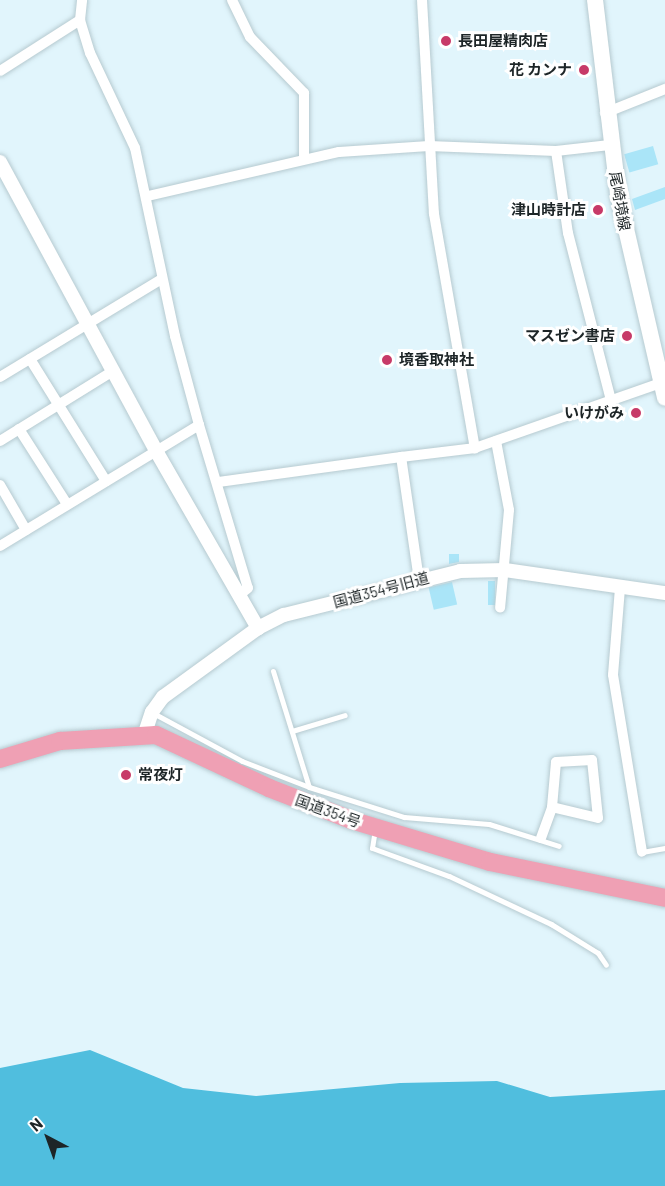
<!DOCTYPE html>
<meta charset="utf-8">
<style>
body{margin:0}
#map{position:relative;width:665px;height:1186px;overflow:hidden;background:#e1f5fc;font-family:Barlow,"Noto Sans JP",sans-serif}
div>[style]{position:absolute}
.water>*{inset:0;background:#50bede}
.building>*{inset:0;background:#aae5f8;transform-origin:0 0}
.roads{filter:drop-shadow(0 0 2px #b6cad0) drop-shadow(0 0 2px #b6cad0)}
.service>*{height:5px;margin:-2.5px;padding:0 2.5px;transform-origin:2.5px;border-radius:2.5px;background:#fff}
.minor>*{height:10px;margin:-5px;padding:0 5px;transform-origin:5px;border-radius:5px;background:#fff}
.tertiary>*{height:14px;margin:-7px;padding:0 7px;transform-origin:7px;border-radius:7px;background:#fff}
.secondary>*{height:16px;margin:-8px;padding:0 8px;transform-origin:8px;border-radius:8px;background:#fff}
.trunk>*{height:18px;margin:-9px;padding:0 9px;transform-origin:9px;border-radius:9px;background:#efa0b4}
.dots>*{width:16px;height:16px;translate:-50% -50%;box-sizing:border-box;border:3px solid #fff;border-radius:50%}
span{translate:-50% -50%;white-space:nowrap;text-align:center;line-height:1.15;-webkit-text-stroke:6px #fff;paint-order:stroke}
.poi-label{font-size:15px;color:#1d2527;font-weight:700}
.left{translate:0 -50%;text-align:left}
.right{translate:-100% -50%;text-align:right}
.street-label{font-size:15px;color:#1d2527}
.north{position:absolute;left:18px;top:1108px;width:60px;height:60px;-webkit-text-stroke:4px #fff;paint-order:stroke;rotate:319deg;font-size:16px;font-weight:700;line-height:24px;text-align:center;color:#1d2527}
.north::after{content:'';display:block;margin:auto;width:21px;height:27px;background:#1d2527;clip-path:polygon(50% 0,100% 100%,50% 72%,0 100%)}
</style>
<div id="map">
<div class="water">
<i style="clip-path:polygon(90px 1050px,183px 1088px,256px 1096px,400px 1083px,497px 1081px,550px 1097px,665px 1090px,665px 1186px,0 1186px,0 1068px)"></i>
</div>
<div class="building">
<i style="left:653px;top:146px;width:19px;height:30px;rotate:74deg"></i>
<i style="clip-path:polygon(665px 187px,665px 199px,635px 210px,632px 199px)"></i>
<i style="clip-path:polygon(449px 554px,459px 554px,459px 562px,449px 564px)"></i>
<i style="left:488px;top:581px;width:7px;height:24px"></i>
<i style="left:452px;top:582px;width:23px;height:24px;rotate:77deg"></i>
</div>
<div class="roads">
<div class="service">
<i style="left:273px;top:671px;width:121px;rotate:72.8deg"></i>
<i style="left:153px;top:713px;width:101px;rotate:28.3deg"></i>
<i style="left:242px;top:761px;width:72px;rotate:21.2deg"></i>
<i style="left:309px;top:787px;width:100px;rotate:17.5deg"></i>
<i style="left:404px;top:817px;width:85px;rotate:4.7deg"></i>
<i style="left:489px;top:824px;width:73px;rotate:17.4deg"></i>
<i style="left:292px;top:731px;width:55px;rotate:-16.8deg"></i>
<i style="left:375px;top:829px;width:19px;rotate:99deg"></i>
<i style="left:372px;top:848px;width:82px;rotate:20deg"></i>
<i style="left:449px;top:876px;width:113px;rotate:25.2deg"></i>
<i style="left:551px;top:924px;width:55px;rotate:31.7deg"></i>
<i style="left:598px;top:953px;width:14px;rotate:56deg"></i>
<i style="left:642px;top:852px;width:23px;rotate:-10deg"></i>
</div>
<div class="minor">
<i style="left:232px;top:0;width:41px;rotate:64.1deg"></i>
<i style="left:250px;top:37px;width:78px;rotate:46deg"></i>
<i style="left:304px;top:93px;width:66px;rotate:90deg"></i>
<i style="left:422px;top:0;width:214px;rotate:86.8deg"></i>
<i style="left:434px;top:214px;width:238px;rotate:80.1deg"></i>
<i style="left:0;top:71px;width:95px;rotate:-32.5deg"></i>
<i style="left:605px;top:113px;width:65px;rotate:-21.8deg"></i>
<i style="left:556px;top:151px;width:83px;rotate:81.7deg"></i>
<i style="left:568px;top:233px;width:172px;rotate:75.6deg"></i>
<i style="left:148px;top:196px;width:196px;rotate:-13deg"></i>
<i style="left:339px;top:152px;width:90px;rotate:-3.8deg"></i>
<i style="left:429px;top:146px;width:127px;rotate:2.3deg"></i>
<i style="left:556px;top:151px;width:54px;rotate:-6.3deg"></i>
<i style="left:30px;top:359px;width:144px;rotate:58.1deg"></i>
<i style="left:0;top:377px;width:189px;rotate:-31.2deg"></i>
<i style="left:199px;top:425px;width:170px;rotate:73.3deg"></i>
<i style="left:248px;top:588px;width:13px;rotate:141deg"></i>
<i style="left:19px;top:429px;width:89px;rotate:57.4deg"></i>
<i style="left:0;top:441px;width:133px;rotate:-31.8deg"></i>
<i style="left:496px;top:441px;width:70px;rotate:79.3deg"></i>
<i style="left:509px;top:510px;width:98px;rotate:95.2deg"></i>
<i style="left:218px;top:482px;width:185px;rotate:-7.8deg"></i>
<i style="left:0;top:485px;width:52px;rotate:60deg"></i>
<i style="left:0;top:546px;width:233px;rotate:-31.3deg"></i>
<i style="left:199px;top:425px;width:92px;rotate:-105.1deg"></i>
<i style="left:175px;top:336px;width:192px;rotate:-102deg"></i>
<i style="left:135px;top:148px;width:105px;rotate:-115.3deg"></i>
<i style="left:90px;top:53px;width:34px;rotate:-107deg"></i>
<i style="left:80px;top:20px;width:20px;rotate:-84deg"></i>
<i style="left:419px;top:580px;width:124px;rotate:-98.3deg"></i>
<i style="left:401px;top:457px;width:75px;rotate:-6.9deg"></i>
<i style="left:475px;top:448px;width:197px;rotate:-19.3deg"></i>
<i style="left:620px;top:588px;width:87px;rotate:94.6deg"></i>
<i style="left:613px;top:675px;width:179px;rotate:80.7deg"></i>
<i style="left:541px;top:838px;width:33px;rotate:-70deg"></i>
<i style="left:552px;top:807px;width:45px;rotate:-84.9deg"></i>
<i style="left:556px;top:762px;width:36px;rotate:-3deg"></i>
<i style="left:592px;top:760px;width:58px;rotate:84.1deg"></i>
<i style="left:598px;top:818px;width:47px;rotate:-166.6deg"></i>
</div>
<div class="tertiary">
<i style="left:0;top:162px;width:326px;rotate:61.6deg"></i>
<i style="left:155px;top:449px;width:207px;rotate:60.1deg"></i>
<i style="left:145px;top:733px;width:22px;rotate:-72deg"></i>
<i style="left:152px;top:712px;width:19px;rotate:-54deg"></i>
<i style="left:163px;top:697px;width:117px;rotate:-36deg"></i>
<i style="left:258px;top:628px;width:29px;rotate:-27deg"></i>
<i style="left:284px;top:615px;width:181px;rotate:-14deg"></i>
<i style="left:460px;top:571px;width:45px;rotate:-1.3deg"></i>
<i style="left:505px;top:570px;width:162px;rotate:8.2deg"></i>
</div>
<div class="secondary">
<i style="left:595px;top:0;width:195px;rotate:83.2deg"></i>
<i style="left:618px;top:194px;width:209px;rotate:77deg"></i>
</div>
<div class="trunk">
<i style="left:0;top:759px;width:63px;rotate:-16.7deg"></i>
<i style="left:60px;top:741px;width:96px;rotate:-3.6deg"></i>
<i style="left:156px;top:735px;width:125px;rotate:25.1deg"></i>
<i style="left:269px;top:788px;width:88px;rotate:21.3deg"></i>
<i style="left:351px;top:820px;width:145px;rotate:16.8deg"></i>
<i style="left:490px;top:862px;width:179px;rotate:11.6deg"></i>
</div>
</div>
<div class="dots">
<i style="left:446px;top:41px;background:#c73a68"></i>
<i style="left:584px;top:70px;background:#c73a68"></i>
<i style="left:598px;top:210px;background:#c73a68"></i>
<i style="left:627px;top:336px;background:#c73a68"></i>
<i style="left:387px;top:360px;background:#c73a68"></i>
<i style="left:636px;top:413px;background:#c73a68"></i>
<i style="left:126px;top:775px;background:#c73a68"></i>
</div>
<div class="poi-label">
<span class="left" style="left:458px;top:41px">長田屋精肉店</span>
<span class="right" style="left:572px;top:70px">花 カンナ</span>
<span class="right" style="left:586px;top:210px">津山時計店</span>
<span class="right" style="left:615px;top:336px">マスゼン書店</span>
<span class="left" style="left:399px;top:360px">境香取神社</span>
<span class="right" style="left:624px;top:413px">いけがみ</span>
<span class="left" style="left:138px;top:775px">常夜灯</span>
</div>
<div class="street-label">
<span style="left:620px;top:201px;rotate:80deg">尾崎境線</span>
<span style="left:381px;top:590px;rotate:-15deg">国道354号旧道</span>
<span style="left:328px;top:811px;rotate:20deg">国道354号</span>
</div>
<div class="north">N</div>
</div>
